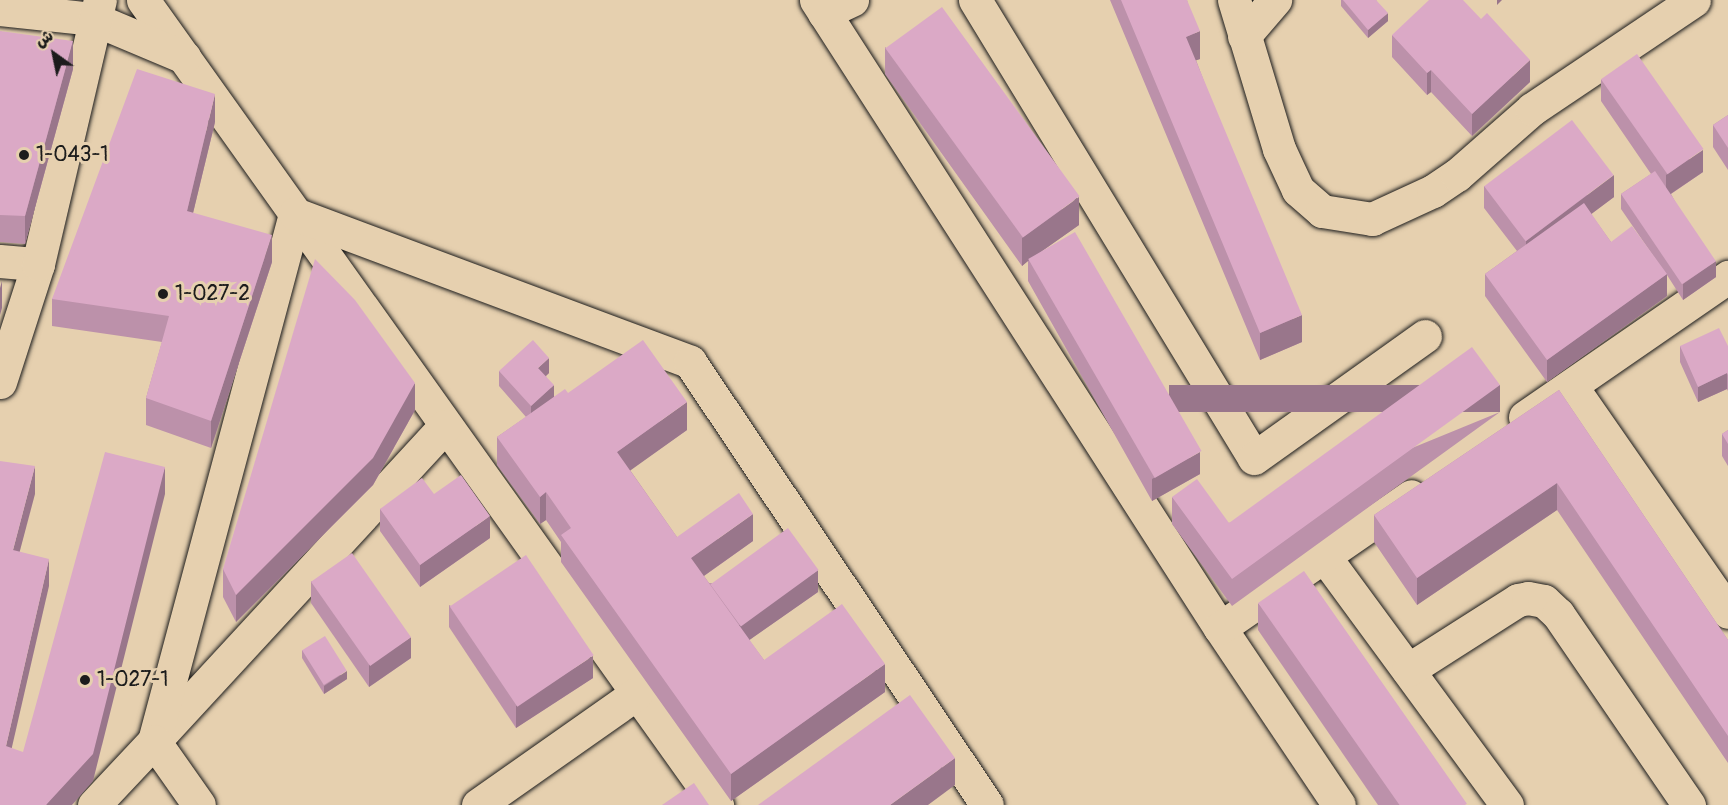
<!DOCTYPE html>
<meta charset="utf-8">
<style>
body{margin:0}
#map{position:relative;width:1728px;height:805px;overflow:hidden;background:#e6d0af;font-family:Pangolin,"Playpen Sans Arabic",sans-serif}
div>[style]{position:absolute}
.roads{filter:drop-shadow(0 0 2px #1c1c1c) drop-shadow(0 0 2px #1c1c1c)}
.minor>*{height:33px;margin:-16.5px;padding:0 16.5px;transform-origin:16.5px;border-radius:16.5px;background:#e6d0af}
.wall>*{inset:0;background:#bc91aa}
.shaded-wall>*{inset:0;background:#99768b;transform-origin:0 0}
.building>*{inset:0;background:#dba9c6;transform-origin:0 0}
.dots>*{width:16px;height:16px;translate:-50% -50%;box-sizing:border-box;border:3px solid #e6d0af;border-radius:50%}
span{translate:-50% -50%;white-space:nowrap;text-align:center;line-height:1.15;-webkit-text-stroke:6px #e6d0af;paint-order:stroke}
.poi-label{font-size:21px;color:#1c1c1c}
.left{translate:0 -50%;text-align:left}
.north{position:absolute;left:24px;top:24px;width:60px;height:60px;-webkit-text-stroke:4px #e6d0af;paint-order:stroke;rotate:327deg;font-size:16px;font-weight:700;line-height:24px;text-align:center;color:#1c1c1c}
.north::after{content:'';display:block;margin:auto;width:21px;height:27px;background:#1c1c1c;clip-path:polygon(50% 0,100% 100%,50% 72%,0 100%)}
</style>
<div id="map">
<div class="roads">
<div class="minor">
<i style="left:143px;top:0;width:989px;rotate:54.51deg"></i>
<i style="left:816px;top:0;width:747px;rotate:57.25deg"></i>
<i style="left:1220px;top:628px;width:213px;rotate:56.1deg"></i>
<i style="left:975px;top:0;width:536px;rotate:58.65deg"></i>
<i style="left:1254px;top:458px;width:210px;rotate:-35.5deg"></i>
<i style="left:1234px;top:0;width:156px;rotate:73.2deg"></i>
<i style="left:1279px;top:149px;width:45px;rotate:65.1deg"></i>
<i style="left:1298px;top:190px;width:32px;rotate:41deg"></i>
<i style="left:1322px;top:211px;width:51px;rotate:9.1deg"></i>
<i style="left:1372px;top:219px;width:67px;rotate:-24.7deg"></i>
<i style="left:1433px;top:191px;width:29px;rotate:-34deg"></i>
<i style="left:1457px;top:175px;width:100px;rotate:-41.3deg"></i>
<i style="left:1532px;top:109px;width:195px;rotate:-33.9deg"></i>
<i style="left:0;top:9px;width:95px;rotate:6.1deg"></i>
<i style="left:94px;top:19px;width:98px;rotate:22.9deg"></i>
<i style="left:824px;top:13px;width:31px;rotate:-25deg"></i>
<i style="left:1244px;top:36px;width:48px;rotate:-49.3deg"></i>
<i style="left:0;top:261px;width:38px;rotate:5deg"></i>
<i style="left:0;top:382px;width:124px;rotate:-72.1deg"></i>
<i style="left:38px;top:264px;width:271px;rotate:-76.8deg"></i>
<i style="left:1571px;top:386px;width:275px;rotate:55.2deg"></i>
<i style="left:1525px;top:417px;width:247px;rotate:-34.6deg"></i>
<i style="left:445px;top:426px;width:429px;rotate:132.7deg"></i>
<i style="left:154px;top:741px;width:546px;rotate:-75.02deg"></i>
<i style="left:295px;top:214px;width:422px;rotate:20.5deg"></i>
<i style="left:690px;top:362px;width:533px;rotate:56.16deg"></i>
<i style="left:1324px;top:556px;width:309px;rotate:53.7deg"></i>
<i style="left:1220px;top:628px;width:232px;rotate:-34.6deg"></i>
<i style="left:1408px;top:670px;width:130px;rotate:-32.5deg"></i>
<i style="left:1518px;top:600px;width:10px;rotate:-11deg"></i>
<i style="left:1528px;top:598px;width:16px;rotate:11deg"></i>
<i style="left:1544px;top:601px;width:19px;rotate:43deg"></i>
<i style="left:1558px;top:614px;width:232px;rotate:55.6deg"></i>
<i style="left:94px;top:805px;width:88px;rotate:-46.8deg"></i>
<i style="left:154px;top:741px;width:78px;rotate:54.9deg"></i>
<i style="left:478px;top:805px;width:193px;rotate:-35.1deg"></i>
</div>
</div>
<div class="wall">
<i style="clip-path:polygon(1110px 0,1187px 0,1200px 59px,1196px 60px,1302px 342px,1260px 360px)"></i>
<i style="clip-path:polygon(1341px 0,1376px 0,1388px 21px,1368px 38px,1341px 6px)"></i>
<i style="clip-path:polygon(0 31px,73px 69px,25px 244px,0 242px)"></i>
<i style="clip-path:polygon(1392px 35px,1530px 82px,1472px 136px,1431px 92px,1427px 95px,1392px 57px)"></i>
<i style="clip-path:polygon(885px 47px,1079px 225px,1042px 251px,1200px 474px,1152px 501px,1028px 281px,1028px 261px,1022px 266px,885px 74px)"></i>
<i style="clip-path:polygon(1601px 79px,1703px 172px,1671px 194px,1716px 277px,1683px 300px,1667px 275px,1667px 296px,1547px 382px,1485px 296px,1485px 274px,1517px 251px,1484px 208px,1484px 186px,1614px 197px,1591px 214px,1611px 242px,1656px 260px,1621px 209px,1621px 194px,1651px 174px,1601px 101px)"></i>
<i style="clip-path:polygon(1728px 115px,1728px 170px,1713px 147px,1713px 125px)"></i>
<i style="clip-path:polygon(215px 122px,193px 213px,272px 262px,211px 448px,146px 425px,146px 398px,162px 342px,52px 326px,52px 299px)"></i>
<i style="clip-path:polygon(1680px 346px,1728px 346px,1728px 391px,1727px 389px,1698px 402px,1680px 362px)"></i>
<i style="clip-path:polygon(499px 371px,549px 373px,546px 376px,554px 397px,568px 393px,687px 430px,630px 470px,677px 537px,753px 541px,704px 576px,709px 583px,818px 592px,749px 640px,764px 660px,885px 692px,731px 801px,561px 562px,561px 542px,546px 520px,540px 524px,497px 465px,497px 437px,526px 417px,499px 386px)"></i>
<i style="clip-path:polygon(1559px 390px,1728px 640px,1728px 763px,1557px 510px,1417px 605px,1374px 542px,1374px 515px)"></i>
<i style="clip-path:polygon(415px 410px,373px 485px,236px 622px,223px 597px,223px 569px)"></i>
<i style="clip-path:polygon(1500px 412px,1232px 606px,1172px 524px,1172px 497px,1229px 523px)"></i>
<i style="clip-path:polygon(1728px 430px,1728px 466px,1722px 456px,1722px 434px)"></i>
<i style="clip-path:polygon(434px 494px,490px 538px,420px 587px,380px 531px,380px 509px)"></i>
<i style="clip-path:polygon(311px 581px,411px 658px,369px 687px,311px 603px)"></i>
<i style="clip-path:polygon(1258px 603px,1465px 805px,1378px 805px,1258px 630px)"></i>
<i style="clip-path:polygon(449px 605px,593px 678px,516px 728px,449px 627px)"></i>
<i style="clip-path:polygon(302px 650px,347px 679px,324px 694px,302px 658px)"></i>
</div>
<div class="shaded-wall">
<i style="clip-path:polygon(1497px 0,1502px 0,1497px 5px)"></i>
<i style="clip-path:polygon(1388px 13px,1388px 21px,1368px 38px,1368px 30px)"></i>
<i style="clip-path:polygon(1200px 31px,1200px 59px,1186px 64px,1186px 37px)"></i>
<i style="clip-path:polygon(73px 41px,73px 69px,25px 244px,25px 216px)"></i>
<i style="clip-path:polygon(1530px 60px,1530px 82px,1472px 136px,1472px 114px)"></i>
<i style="clip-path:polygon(1431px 70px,1431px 92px,1427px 95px,1427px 73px)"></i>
<i style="clip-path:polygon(215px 94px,215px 122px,187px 238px,187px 211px)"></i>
<i style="clip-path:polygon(1703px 150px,1703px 172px,1666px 197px,1666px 175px)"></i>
<i style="clip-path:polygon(1614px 175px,1614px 197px,1526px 263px,1526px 241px)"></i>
<i style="clip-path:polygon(1079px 197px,1079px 225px,1028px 261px,1028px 259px,1028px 261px,1022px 266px,1022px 238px)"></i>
<i style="clip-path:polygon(272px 235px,272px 262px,211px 448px,211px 421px)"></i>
<i style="clip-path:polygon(1716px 261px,1716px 277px,1683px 300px,1683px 284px)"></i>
<i style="clip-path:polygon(1667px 274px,1667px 296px,1547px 382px,1547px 360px)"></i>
<i style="clip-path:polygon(2px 281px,2px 308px,0 315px,0 288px)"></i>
<i style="clip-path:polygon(1302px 315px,1302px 342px,1260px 360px,1260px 333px)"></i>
<i style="clip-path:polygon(549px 358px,549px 373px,538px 383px,538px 368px)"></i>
<i style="clip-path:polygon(1727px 373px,1727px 389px,1698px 402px,1698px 387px)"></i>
<i style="clip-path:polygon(415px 383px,415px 410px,373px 485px,236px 622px,236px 595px)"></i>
<i style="clip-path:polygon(554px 385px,554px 400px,531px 421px,531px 406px)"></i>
<i style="left:1500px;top:385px;width:27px;height:331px;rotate:90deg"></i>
<i style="clip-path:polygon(687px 402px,687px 430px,617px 480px,617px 452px)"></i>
<i style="clip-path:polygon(1200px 452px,1200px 474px,1152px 501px,1152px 479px)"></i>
<i style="clip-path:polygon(35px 466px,35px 494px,13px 577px,13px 550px)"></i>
<i style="clip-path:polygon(165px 467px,165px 494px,93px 781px,72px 805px,46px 805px)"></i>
<i style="clip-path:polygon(1557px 483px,1557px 510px,1417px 605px,1417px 578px)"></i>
<i style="clip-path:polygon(546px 492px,546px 520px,540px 524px,540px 497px)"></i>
<i style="clip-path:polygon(753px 514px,753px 541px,691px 585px,691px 558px)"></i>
<i style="clip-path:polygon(490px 516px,490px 538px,420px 587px,420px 565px)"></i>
<i style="clip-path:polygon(49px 559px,49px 586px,6px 773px,6px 746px)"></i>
<i style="clip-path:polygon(818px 570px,818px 592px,738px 648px,738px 626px)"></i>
<i style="clip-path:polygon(411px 637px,411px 658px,369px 687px,369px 665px)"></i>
<i style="clip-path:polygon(593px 656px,593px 678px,516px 728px,516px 706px)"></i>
<i style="clip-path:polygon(885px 664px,885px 692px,731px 801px,731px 774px)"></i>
<i style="clip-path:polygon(347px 671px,347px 679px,324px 694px,324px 686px)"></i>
<i style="clip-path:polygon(955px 758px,955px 785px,928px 805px,890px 805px)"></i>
</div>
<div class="building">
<i style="clip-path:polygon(1121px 0,1187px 0,1200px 31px,1186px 37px,1302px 315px,1260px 333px)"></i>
<i style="clip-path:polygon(1343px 0,1376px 0,1388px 13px,1368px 30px)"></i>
<i style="clip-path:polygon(1429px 0,1463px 0,1481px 19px,1487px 13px,1530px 60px,1472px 114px,1431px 70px,1427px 73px,1392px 35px)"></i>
<i style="left:942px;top:7px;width:234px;height:70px;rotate:54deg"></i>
<i style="clip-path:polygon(0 31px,73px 41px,25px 216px,0 215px)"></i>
<i style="left:1637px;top:54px;width:116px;height:44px;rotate:55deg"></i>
<i style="clip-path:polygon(137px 69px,215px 94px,187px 211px,272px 235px,211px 421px,146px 398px,169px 316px,52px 299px)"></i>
<i style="clip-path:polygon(1728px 115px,1728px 148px,1713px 125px)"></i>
<i style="left:1572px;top:120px;width:69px;height:110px;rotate:53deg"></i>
<i style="left:1655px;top:171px;width:109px;height:41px;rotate:56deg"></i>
<i style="clip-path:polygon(1584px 203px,1611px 242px,1632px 226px,1667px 274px,1547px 360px,1485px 274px)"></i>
<i style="left:1075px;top:232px;width:253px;height:54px;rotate:60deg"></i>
<i style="clip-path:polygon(315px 259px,355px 300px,415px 383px,373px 458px,236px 595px,223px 569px)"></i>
<i style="clip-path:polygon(1719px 328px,1728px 346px,1728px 375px,1727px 373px,1698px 387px,1680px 346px)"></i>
<i style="clip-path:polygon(533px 340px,549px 358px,538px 368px,554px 385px,531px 406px,499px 371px)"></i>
<i style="clip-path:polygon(643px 340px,687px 402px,617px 452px,677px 537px,739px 493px,753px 514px,691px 558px,764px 660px,842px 604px,885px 664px,731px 774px,561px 535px,571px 528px,546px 492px,540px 497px,497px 437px,565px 389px,568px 393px)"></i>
<i style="clip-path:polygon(1472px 347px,1500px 385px,1232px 579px,1172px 497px,1197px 479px,1229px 523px)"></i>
<i style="clip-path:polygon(1559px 390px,1728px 640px,1728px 736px,1557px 483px,1417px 578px,1374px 515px)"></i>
<i style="clip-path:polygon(1728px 430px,1728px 444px,1722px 434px)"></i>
<i style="clip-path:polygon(105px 452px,165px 467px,93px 754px,46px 805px,0 805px,0 461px,35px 466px,13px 550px,49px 559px,6px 746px,23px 752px)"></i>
<i style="clip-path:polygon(461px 475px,490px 516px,420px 565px,380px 509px,422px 478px,434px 494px)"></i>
<i style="left:788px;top:528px;width:52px;height:96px;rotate:54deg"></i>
<i style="left:352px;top:553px;width:103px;height:50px;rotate:55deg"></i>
<i style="left:526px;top:555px;width:121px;height:92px;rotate:56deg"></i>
<i style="left:1304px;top:571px;width:284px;height:56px;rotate:55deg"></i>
<i style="left:325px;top:636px;width:41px;height:27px;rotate:58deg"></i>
<i style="clip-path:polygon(910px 695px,955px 758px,890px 805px,758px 805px)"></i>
<i style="clip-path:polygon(694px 783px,709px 805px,662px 805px)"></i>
</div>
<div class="dots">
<i style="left:24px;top:155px;background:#1c1c1c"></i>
<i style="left:163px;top:294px;background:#1c1c1c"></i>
<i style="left:85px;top:680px;background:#1c1c1c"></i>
</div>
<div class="poi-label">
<span class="left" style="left:36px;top:155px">1-043-1</span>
<span class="left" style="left:175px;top:294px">1-027-2</span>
<span class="left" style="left:97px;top:680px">1-027-1</span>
</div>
<div class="north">ش</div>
</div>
